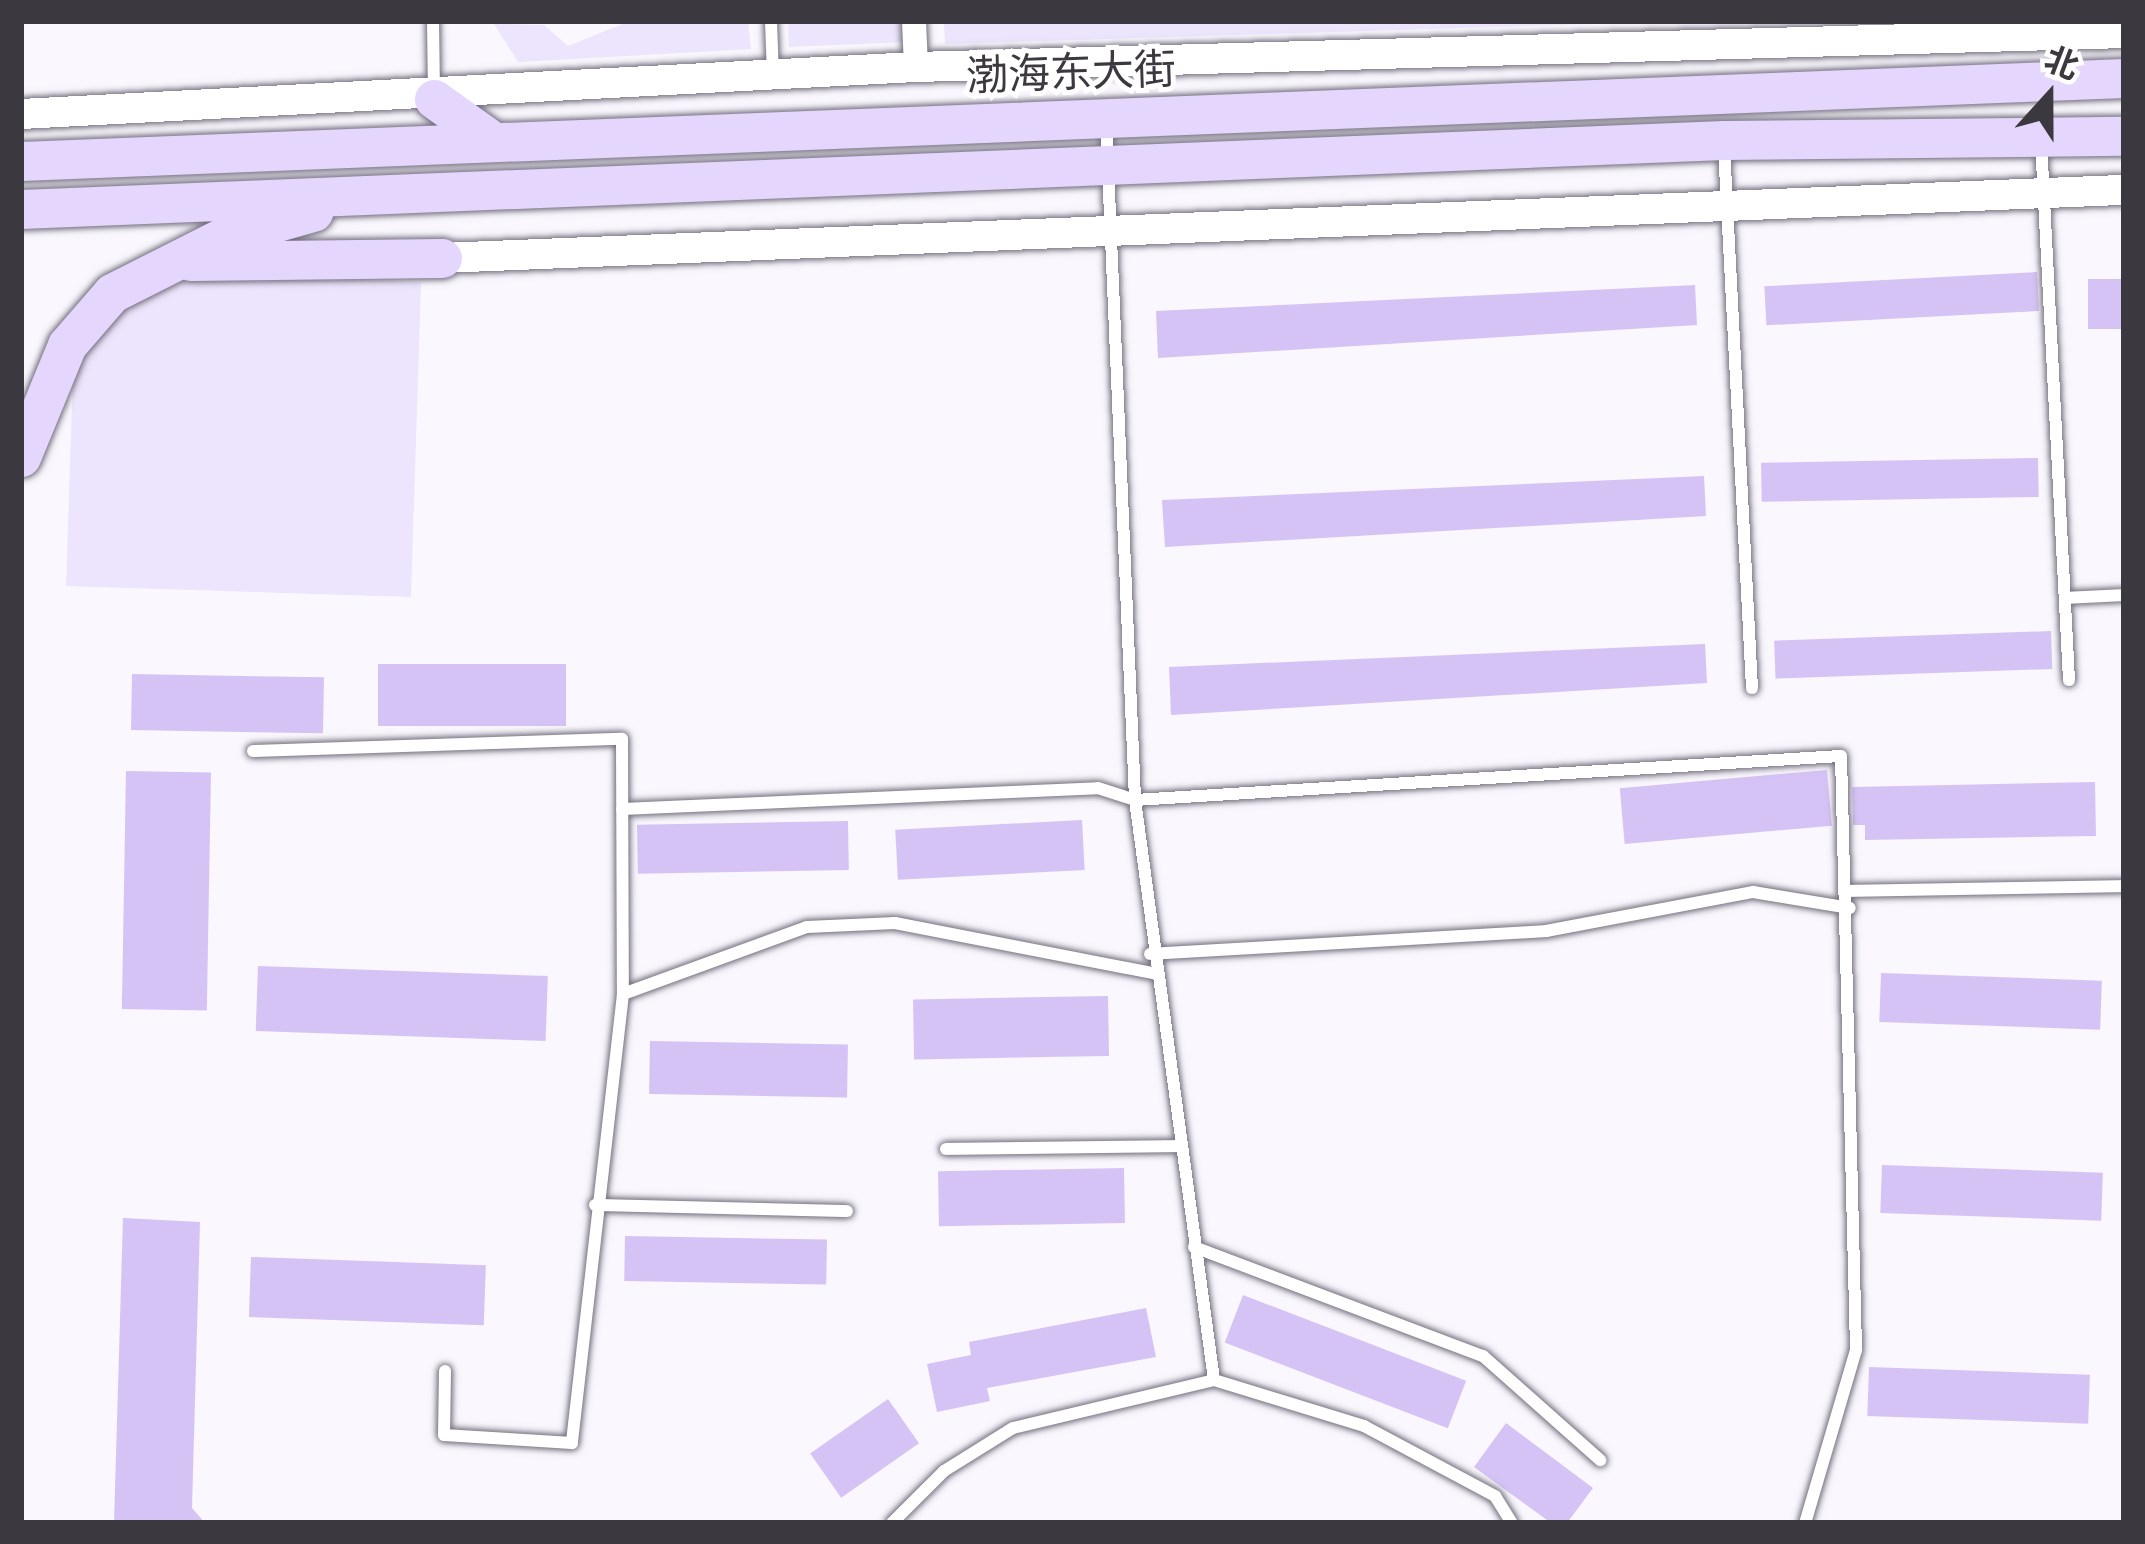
<!DOCTYPE html>
<meta charset="utf-8">
<style>
body{margin:0}
#map{position:relative;width:2145px;height:1544px;overflow:hidden;background:#faf8fe;font-family:"Open Sans","Noto Sans SC",sans-serif}
div>[style]{position:absolute}
.green>*{inset:0;background:#ede4fd}
.building>*{inset:0;background:#d5c3f6;transform-origin:0 0}
.roads{filter:drop-shadow(0 0 3px #746f7e) drop-shadow(0 0 3px #746f7e)}
.service>*{height:12px;margin:-6px;padding:0 6px;transform-origin:6px;border-radius:6px;background:#fff}
.minor>*{height:24px;margin:-12px;padding:0 12px;transform-origin:12px;border-radius:12px;background:#fff}
.tertiary>*{height:30px;margin:-15px;padding:0 15px;transform-origin:15px;border-radius:15px;background:#fff}
.trunk>*{height:39px;margin:-19.5px;padding:0 19.5px;transform-origin:19.5px;border-radius:19.5px;background:#e4d6fc}
span{translate:-50% -50%;white-space:nowrap;text-align:center;line-height:1.15;-webkit-text-stroke:10px #fff;paint-order:stroke}
.street-label{font-size:42px;color:#3b393f}
.frame{position:absolute;inset:0;border:24px solid #3b393f;pointer-events:none}
.north{position:absolute;left:1989px;top:36px;width:120px;height:120px;-webkit-text-stroke:9px #fff;paint-order:stroke;rotate:21deg;font-size:33px;font-weight:700;line-height:48px;text-align:center;color:#3b393f}
.north::after{content:'';display:block;margin:auto;width:42px;height:54px;background:#3b393f;clip-path:polygon(50% 0,100% 100%,50% 72%,0 100%)}
</style>
<div id="map">
<div class="green">
<i style="clip-path:polygon(630px 21px,748px 21px,751px 49px,518px 62px,494px 24px,544px 25px,568px 46px)"></i>
<i style="clip-path:polygon(788px 21px,905px 21px,906px 42px,789px 47px)"></i>
<i style="clip-path:polygon(944px 21px,1685px 21px,945px 44px)"></i>
<i style="clip-path:polygon(174px 274px,421px 282px,411px 597px,66px 586px,73px 374px,107px 317px)"></i>
</div>
<div class="building">
<i style="left:2037px;top:272px;width:39px;height:273px;rotate:87deg"></i>
<i style="left:2124px;top:279px;width:50px;height:36px;rotate:90deg"></i>
<i style="clip-path:polygon(1695px 285px,1697px 325px,1158px 358px,1156px 311px)"></i>
<i style="left:2038px;top:458px;width:39px;height:277px;rotate:89deg"></i>
<i style="clip-path:polygon(1704px 476px,1706px 516px,1165px 547px,1162px 500px)"></i>
<i style="left:2051px;top:631px;width:38px;height:277px;rotate:88deg"></i>
<i style="clip-path:polygon(1705px 644px,1707px 683px,1171px 715px,1169px 667px)"></i>
<i style="left:378px;top:664px;width:188px;height:62px"></i>
<i style="left:132px;top:674px;width:192px;height:56px;rotate:1deg"></i>
<i style="left:1827px;top:770px;width:56px;height:208px;rotate:85deg"></i>
<i style="left:126px;top:771px;width:85px;height:238px;rotate:1deg"></i>
<i style="clip-path:polygon(2095px 782px,2096px 836px,1865px 840px,1865px 825px,1853px 825px,1852px 787px)"></i>
<i style="left:1082px;top:820px;width:50px;height:187px;rotate:87deg"></i>
<i style="left:848px;top:821px;width:49px;height:211px;rotate:89deg"></i>
<i style="left:258px;top:966px;width:290px;height:65px;rotate:2deg"></i>
<i style="left:1881px;top:973px;width:221px;height:49px;rotate:2deg"></i>
<i style="left:1108px;top:996px;width:60px;height:195px;rotate:89deg"></i>
<i style="left:650px;top:1041px;width:198px;height:53px;rotate:1deg"></i>
<i style="left:1882px;top:1165px;width:221px;height:48px;rotate:2deg"></i>
<i style="left:1124px;top:1168px;width:55px;height:186px;rotate:89deg"></i>
<i style="clip-path:polygon(123px 1218px,200px 1222px,192px 1508px,205px 1523px,114px 1523px)"></i>
<i style="left:625px;top:1236px;width:202px;height:45px;rotate:1deg"></i>
<i style="left:251px;top:1257px;width:235px;height:60px;rotate:2deg"></i>
<i style="left:1243px;top:1295px;width:239px;height:51px;rotate:21deg"></i>
<i style="clip-path:polygon(1146px 1308px,1156px 1357px,987px 1388px,990px 1401px,937px 1412px,927px 1364px,971px 1355px,969px 1342px)"></i>
<i style="left:1869px;top:1367px;width:221px;height:49px;rotate:2deg"></i>
<i style="left:888px;top:1399px;width:54px;height:95px;rotate:55deg"></i>
<i style="clip-path:polygon(1506px 1423px,1593px 1488px,1567px 1523px,1551px 1523px,1474px 1467px)"></i>
</div>
<div class="roads">
<div class="service">
<i style="left:433px;top:21px;width:70px;rotate:89.2deg"></i>
<i style="left:771px;top:21px;width:54px;rotate:87.9deg"></i>
<i style="left:1106px;top:121px;width:680px;rotate:87.55deg"></i>
<i style="left:1135px;top:800px;width:585px;rotate:82.24deg"></i>
<i style="left:2041px;top:142px;width:539px;rotate:87.02deg"></i>
<i style="left:1724px;top:147px;width:542px;rotate:87.04deg"></i>
<i style="left:2065px;top:598px;width:59px;rotate:-2.9deg"></i>
<i style="left:253px;top:751px;width:369px;rotate:-1.9deg"></i>
<i style="left:622px;top:739px;width:255px;rotate:89.8deg"></i>
<i style="left:623px;top:994px;width:452px;rotate:96.5deg"></i>
<i style="left:572px;top:1443px;width:128px;rotate:-176.4deg"></i>
<i style="left:444px;top:1435px;width:64px;rotate:-89.1deg"></i>
<i style="left:622px;top:809px;width:476px;rotate:-2.5deg"></i>
<i style="left:1098px;top:788px;width:39px;rotate:18deg"></i>
<i style="left:1135px;top:800px;width:707px;rotate:-3.57deg"></i>
<i style="left:1841px;top:756px;width:594px;rotate:88.55deg"></i>
<i style="left:1856px;top:1350px;width:180px;rotate:106.4deg"></i>
<i style="left:1849px;top:891px;width:275px;rotate:-1deg"></i>
<i style="left:1150px;top:954px;width:397px;rotate:-3.3deg"></i>
<i style="left:1546px;top:931px;width:211px;rotate:-10.7deg"></i>
<i style="left:1753px;top:892px;width:98px;rotate:9.4deg"></i>
<i style="left:623px;top:994px;width:196px;rotate:-20deg"></i>
<i style="left:807px;top:927px;width:88px;rotate:-2.6deg"></i>
<i style="left:895px;top:923px;width:263px;rotate:11deg"></i>
<i style="left:946px;top:1149px;width:233px;rotate:-0.7deg"></i>
<i style="left:595px;top:1205px;width:252px;rotate:1.4deg"></i>
<i style="left:1194px;top:1247px;width:309px;rotate:20.7deg"></i>
<i style="left:1483px;top:1356px;width:157px;rotate:41.6deg"></i>
<i style="left:892px;top:1523px;width:74px;rotate:-45deg"></i>
<i style="left:944px;top:1471px;width:81px;rotate:-31.9deg"></i>
<i style="left:1013px;top:1428px;width:207px;rotate:-13.4deg"></i>
<i style="left:1214px;top:1380px;width:157px;rotate:17deg"></i>
<i style="left:1364px;top:1426px;width:149px;rotate:28.1deg"></i>
<i style="left:1495px;top:1496px;width:32px;rotate:58deg"></i>
</div>
<div class="minor">
<i style="left:914px;top:21px;width:46px;rotate:87.5deg"></i>
</div>
<div class="tertiary">
<i style="left:21px;top:114px;width:896px;rotate:-3.01deg"></i>
<i style="left:916px;top:67px;width:1208px;rotate:-1.61deg"></i>
<i style="left:442px;top:258px;width:1683px;rotate:-2.32deg"></i>
</div>
<div class="trunk">
<i style="left:434px;top:99px;width:74px;rotate:35.6deg"></i>
<i style="left:21px;top:161px;width:2105px;rotate:-2.26deg"></i>
<i style="left:21px;top:209px;width:1704px;rotate:-2.32deg"></i>
<i style="left:1724px;top:140px;width:400px;rotate:-0.6deg"></i>
<i style="left:190px;top:261px;width:252px;rotate:-0.7deg"></i>
<i style="left:21px;top:457px;width:121px;rotate:-67.7deg"></i>
<i style="left:67px;top:345px;width:69px;rotate:-49.1deg"></i>
<i style="left:112px;top:293px;width:122px;rotate:-26.8deg"></i>
<i style="left:221px;top:238px;width:96px;rotate:-15.8deg"></i>
</div>
</div>
<div class="street-label">
<span style="left:1071px;top:71px;rotate:-2deg">渤海东大街</span>
</div>
<div class="frame"></div>
<div class="north">北</div>
</div>
